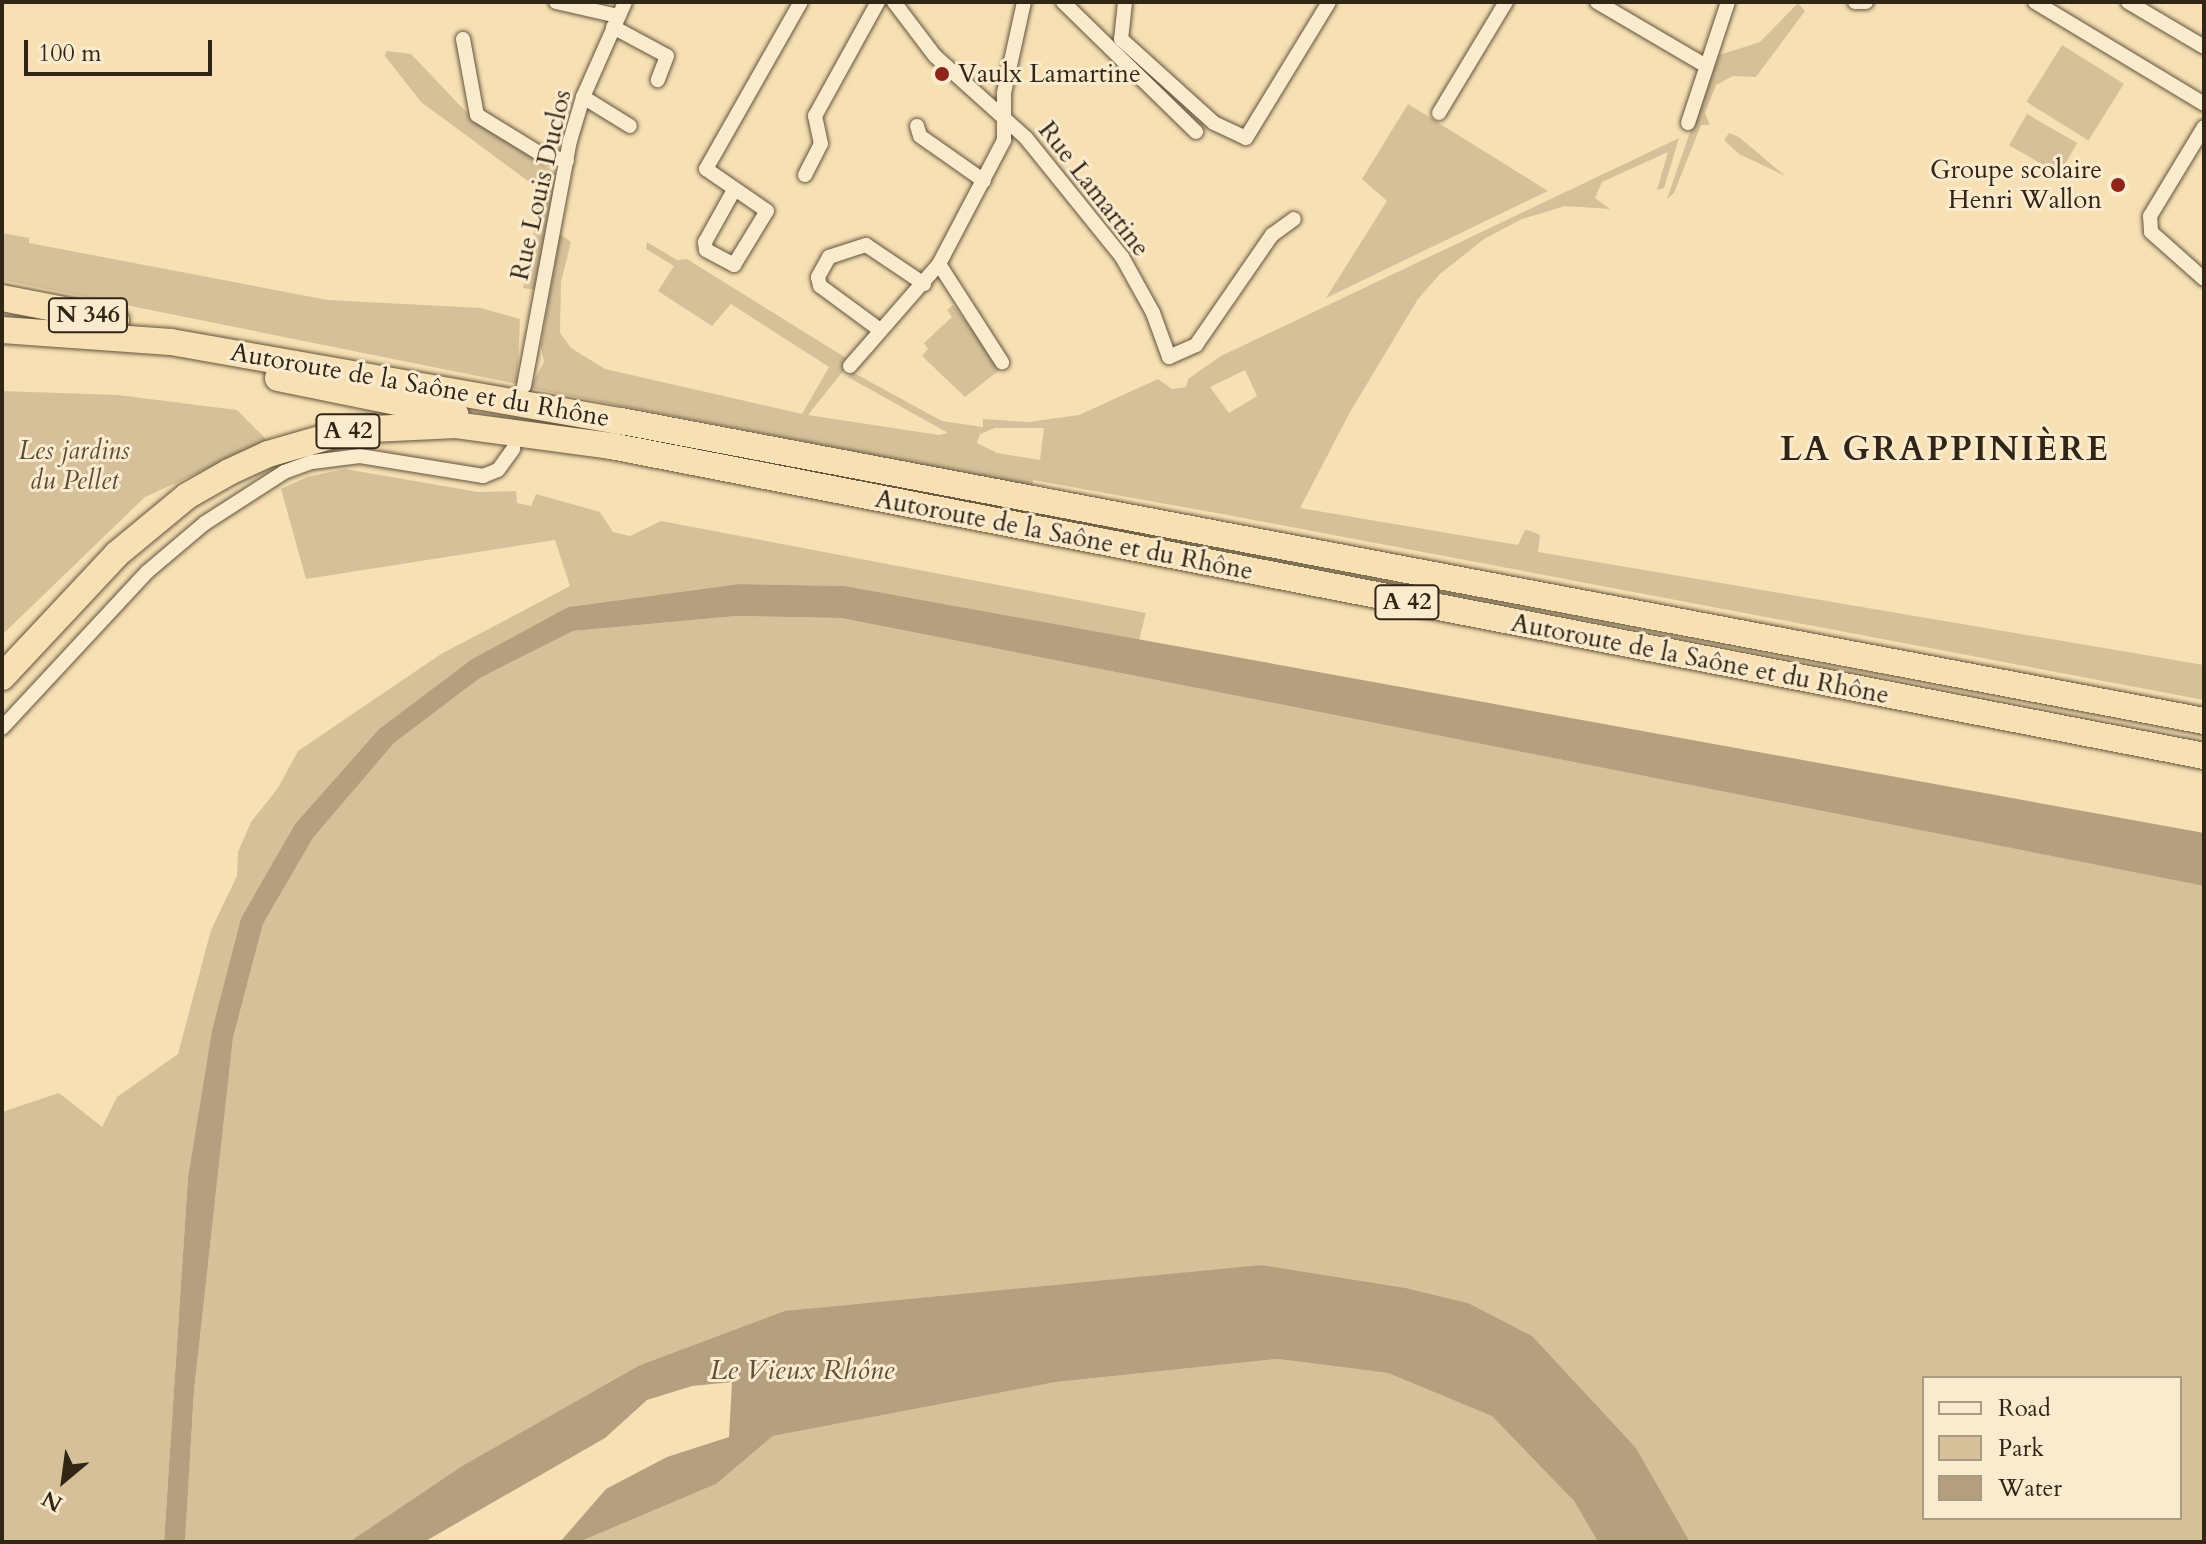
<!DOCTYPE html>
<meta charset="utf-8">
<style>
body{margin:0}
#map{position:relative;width:2206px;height:1544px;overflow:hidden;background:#f7e0b4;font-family:Cardo,serif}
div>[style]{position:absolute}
.green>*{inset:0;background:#d5c099;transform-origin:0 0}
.water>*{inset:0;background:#b4a07e}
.roads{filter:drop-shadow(0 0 2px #62543d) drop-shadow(0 0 2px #62543d)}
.minor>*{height:14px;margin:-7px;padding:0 7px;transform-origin:7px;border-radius:7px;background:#faebce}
.motorway>*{height:26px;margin:-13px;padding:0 13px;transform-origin:13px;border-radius:13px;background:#f7e0b4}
.dots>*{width:22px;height:22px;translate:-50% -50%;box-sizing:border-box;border:4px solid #faebce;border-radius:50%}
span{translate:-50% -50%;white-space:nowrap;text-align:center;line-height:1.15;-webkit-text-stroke:6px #faebce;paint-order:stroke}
.shield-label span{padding:2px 6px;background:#faebce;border:2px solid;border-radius:6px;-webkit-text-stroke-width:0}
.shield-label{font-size:24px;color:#312515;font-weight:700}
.poi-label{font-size:26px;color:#312515}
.left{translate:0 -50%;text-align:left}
.right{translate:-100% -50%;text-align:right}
.street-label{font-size:26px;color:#312515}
.park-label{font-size:26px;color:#5a4c36;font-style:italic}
.water-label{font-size:28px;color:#5f503a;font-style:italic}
.district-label{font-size:34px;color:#312515;font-weight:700;letter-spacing:2px}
.frame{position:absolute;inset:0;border:4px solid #312515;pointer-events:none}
.legend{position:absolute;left:1922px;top:1376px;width:260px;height:144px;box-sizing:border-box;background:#faebce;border:2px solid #aa9c84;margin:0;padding:10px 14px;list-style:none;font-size:24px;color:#312515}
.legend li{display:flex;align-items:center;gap:16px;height:40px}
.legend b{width:40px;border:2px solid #aa9c84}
.north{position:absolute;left:24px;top:1440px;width:80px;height:80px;-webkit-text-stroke:6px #faebce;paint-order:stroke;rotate:209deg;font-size:22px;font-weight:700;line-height:32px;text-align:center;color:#312515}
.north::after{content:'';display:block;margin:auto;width:28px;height:36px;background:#312515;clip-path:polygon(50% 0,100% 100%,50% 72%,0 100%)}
.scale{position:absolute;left:24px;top:40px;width:188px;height:36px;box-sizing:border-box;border:4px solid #312515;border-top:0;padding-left:10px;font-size:24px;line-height:28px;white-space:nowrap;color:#312515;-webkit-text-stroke:6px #faebce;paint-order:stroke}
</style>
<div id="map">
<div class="green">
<i style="clip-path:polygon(1798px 3px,1805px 11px,1756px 77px,1733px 76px,1716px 85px,1705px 113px,1710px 125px,1701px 125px,1674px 193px,1667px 199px,1716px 56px,1760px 42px)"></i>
<i style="left:2062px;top:45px;width:73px;height:67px;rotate:32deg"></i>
<i style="clip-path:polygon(386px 51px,411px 54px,471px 117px,557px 174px,536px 290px,523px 288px,536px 221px,536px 187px,421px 102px,385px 56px)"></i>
<i style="clip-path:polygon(1408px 104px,1548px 191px,1326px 298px,1387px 201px,1362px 179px)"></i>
<i style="left:2027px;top:114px;width:58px;height:36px;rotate:30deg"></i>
<i style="clip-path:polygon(1729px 133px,1739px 137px,1785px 176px,1739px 154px,1724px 140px)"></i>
<i style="clip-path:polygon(evenodd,1679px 138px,1664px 188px,1657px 190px,1668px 152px,1602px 182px,1595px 198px,1610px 209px,1565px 206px,1522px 219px,1484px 239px,1440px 274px,1418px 299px,1350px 412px,1300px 508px,1518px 545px,1525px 530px,1531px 531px,1540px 535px,1538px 552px,2204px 665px,2204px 700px,1222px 514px,1033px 480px,1032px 486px,530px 388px,544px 362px,541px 346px,560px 234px,571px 242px,561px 282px,560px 333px,571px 348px,605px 369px,802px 414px,829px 367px,731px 304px,712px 326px,658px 291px,674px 266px,646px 249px,647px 242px,677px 260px,687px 259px,851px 361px,808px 415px,939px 435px,948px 433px,848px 377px,852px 372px,942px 421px,983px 427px,983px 419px,1028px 422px,1079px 415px,1158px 379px,1172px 389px,1186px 387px,1188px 379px,1221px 356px,1679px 138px,1245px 370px,1257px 396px,1229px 413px,1210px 387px,1245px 370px,1679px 138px,995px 428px,1044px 428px,1040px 460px,997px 453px,977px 443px,980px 434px,995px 428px)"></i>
<i style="clip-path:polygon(2px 233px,29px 238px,29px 243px,328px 300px,481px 308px,520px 319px,517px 384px,2px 280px)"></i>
<i style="clip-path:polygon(953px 305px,1002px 368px,965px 397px,922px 356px,928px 349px,924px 343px,952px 317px,947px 310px)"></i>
<i style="clip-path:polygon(2px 391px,118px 395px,237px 410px,268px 441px,145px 497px,2px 635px)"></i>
<i style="clip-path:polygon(345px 469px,478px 492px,516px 491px,517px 503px,531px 506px,536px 494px,600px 512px,613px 532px,630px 536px,661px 521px,1146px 613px,1139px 640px,845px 586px,739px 584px,568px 607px,472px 659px,379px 729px,295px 824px,241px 918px,212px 1030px,188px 1177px,164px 1542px,2px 1542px,2px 1112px,59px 1093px,102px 1127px,117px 1097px,178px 1054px,211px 930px,237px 876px,238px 852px,251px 822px,278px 788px,298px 751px,441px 654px,570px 586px,555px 540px,306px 579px,281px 489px,307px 477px)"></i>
<i style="clip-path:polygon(evenodd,736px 616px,841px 618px,2204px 886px,2204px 1542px,1690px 1542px,1636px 1448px,1468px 1303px,1406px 1288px,1262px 1265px,638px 1366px,462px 1466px,349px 1542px,185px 1542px,194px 1391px,233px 1038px,263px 924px,313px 838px,394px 743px,480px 678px,573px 631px,736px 616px,1924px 1378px,2180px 1378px,2180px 1518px,1924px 1518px,1924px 1378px)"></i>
<i style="clip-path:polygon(1278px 1359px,1388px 1373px,1493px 1416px,1574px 1501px,1598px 1542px,579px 1542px,716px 1484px,773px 1436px,1056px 1382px)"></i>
</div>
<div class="water">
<i style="clip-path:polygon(739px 584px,845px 586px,2204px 833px,2204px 886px,841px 618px,736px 616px,573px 631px,480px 678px,394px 743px,313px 838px,263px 924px,233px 1038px,194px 1391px,185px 1542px,164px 1542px,188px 1177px,212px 1030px,241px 918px,295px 824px,379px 729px,472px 659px,568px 607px)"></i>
<i style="clip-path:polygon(1262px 1265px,1406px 1288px,1468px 1303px,1532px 1336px,1636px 1448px,1690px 1542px,1598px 1542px,1574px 1501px,1492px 1416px,1388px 1373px,1278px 1359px,1056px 1382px,773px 1436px,716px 1484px,579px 1542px,560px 1542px,606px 1489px,667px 1457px,729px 1437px,732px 1382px,692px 1386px,647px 1400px,605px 1438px,424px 1542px,349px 1542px,462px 1466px,638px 1366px,785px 1311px)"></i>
</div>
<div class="roads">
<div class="minor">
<i style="left:556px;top:2px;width:64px;rotate:12.7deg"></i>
<i style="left:894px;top:2px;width:68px;rotate:52.8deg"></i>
<i style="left:935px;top:56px;width:122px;rotate:42deg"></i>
<i style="left:1026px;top:138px;width:153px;rotate:51.1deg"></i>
<i style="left:1122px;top:257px;width:64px;rotate:61deg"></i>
<i style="left:1153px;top:313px;width:47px;rotate:70deg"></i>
<i style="left:1169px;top:357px;width:30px;rotate:-24deg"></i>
<i style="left:1196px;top:345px;width:134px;rotate:-55.4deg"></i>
<i style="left:1272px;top:235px;width:27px;rotate:-36deg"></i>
<i style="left:1063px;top:2px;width:186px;rotate:44.3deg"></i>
<i style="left:1125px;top:2px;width:37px;rotate:96deg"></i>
<i style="left:1121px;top:39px;width:125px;rotate:42.1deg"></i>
<i style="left:1214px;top:123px;width:35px;rotate:25deg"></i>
<i style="left:1246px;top:138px;width:159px;rotate:-58.6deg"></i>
<i style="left:1597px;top:2px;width:126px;rotate:30.4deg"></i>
<i style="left:1855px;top:2px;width:11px"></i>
<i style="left:2035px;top:2px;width:197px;rotate:31.1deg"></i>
<i style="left:2128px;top:2px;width:88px;rotate:30.6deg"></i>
<i style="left:613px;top:27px;width:61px;rotate:28.2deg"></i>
<i style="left:667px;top:56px;width:26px;rotate:111deg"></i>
<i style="left:463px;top:39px;width:77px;rotate:79.6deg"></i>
<i style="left:477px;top:115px;width:73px;rotate:31.5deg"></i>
<i style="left:539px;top:153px;width:29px;rotate:16deg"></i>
<i style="left:583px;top:97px;width:55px;rotate:31.7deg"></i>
<i style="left:1439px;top:113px;width:130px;rotate:-58.9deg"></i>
<i style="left:1688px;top:123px;width:127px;rotate:-71.7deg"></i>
<i style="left:917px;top:126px;width:10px;rotate:73deg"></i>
<i style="left:920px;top:136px;width:78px;rotate:35.1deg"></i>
<i style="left:2204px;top:127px;width:104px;rotate:121.2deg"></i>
<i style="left:2150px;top:216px;width:16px;rotate:86deg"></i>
<i style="left:2151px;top:232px;width:71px;rotate:41.6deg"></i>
<i style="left:805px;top:175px;width:35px;rotate:-63deg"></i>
<i style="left:821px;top:144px;width:29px;rotate:-102deg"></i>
<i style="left:815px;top:116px;width:130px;rotate:-61.1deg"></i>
<i style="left:734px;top:190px;width:60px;rotate:119.1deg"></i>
<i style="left:705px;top:242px;width:8px;rotate:83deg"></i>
<i style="left:706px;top:250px;width:32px;rotate:28deg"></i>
<i style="left:734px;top:265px;width:63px;rotate:-58.6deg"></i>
<i style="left:767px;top:211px;width:74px;rotate:-145.5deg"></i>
<i style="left:706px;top:169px;width:192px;rotate:-60.4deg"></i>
<i style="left:939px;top:264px;width:117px;rotate:57.3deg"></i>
<i style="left:880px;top:330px;width:74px;rotate:-143.7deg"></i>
<i style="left:820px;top:286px;width:9px;rotate:-103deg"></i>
<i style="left:818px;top:277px;width:23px;rotate:-61deg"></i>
<i style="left:829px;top:257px;width:39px;rotate:-18deg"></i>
<i style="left:866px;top:245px;width:70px;rotate:33.9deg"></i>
<i style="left:850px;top:366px;width:135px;rotate:-48.9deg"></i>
<i style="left:939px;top:264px;width:140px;rotate:-62.3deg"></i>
<i style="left:1004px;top:140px;width:47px;rotate:-90deg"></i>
<i style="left:1004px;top:93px;width:93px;rotate:-77.6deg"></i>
<i style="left:524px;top:386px;width:249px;rotate:-79.4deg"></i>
<i style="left:570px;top:141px;width:46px;rotate:-73.5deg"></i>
<i style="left:583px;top:97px;width:104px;rotate:-66.1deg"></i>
<i style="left:2px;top:728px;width:213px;rotate:-47.1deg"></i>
<i style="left:147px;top:572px;width:76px;rotate:-40.2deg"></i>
<i style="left:205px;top:523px;width:94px;rotate:-32.8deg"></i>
<i style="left:284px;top:472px;width:30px;rotate:-20deg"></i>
<i style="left:312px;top:462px;width:48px;rotate:-7.1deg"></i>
<i style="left:360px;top:456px;width:125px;rotate:9.2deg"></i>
<i style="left:483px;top:476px;width:16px;rotate:-22deg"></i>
<i style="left:498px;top:470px;width:26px;rotate:-54deg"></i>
</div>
<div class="motorway">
<i style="left:2px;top:298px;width:116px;rotate:10.9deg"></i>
<i style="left:2px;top:330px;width:169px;rotate:4.1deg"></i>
<i style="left:171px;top:342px;width:457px;rotate:10deg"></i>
<i style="left:621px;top:421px;width:1611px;rotate:10.73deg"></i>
<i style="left:278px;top:378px;width:181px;rotate:11.5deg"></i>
<i style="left:2px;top:677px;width:168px;rotate:-46.9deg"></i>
<i style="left:117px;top:554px;width:91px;rotate:-39.6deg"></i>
<i style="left:187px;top:496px;width:48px;rotate:-29.7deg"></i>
<i style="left:229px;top:472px;width:43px;rotate:-24.8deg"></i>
<i style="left:268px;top:454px;width:86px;rotate:-16.1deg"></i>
<i style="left:351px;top:430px;width:105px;rotate:-2.7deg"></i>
<i style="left:456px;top:425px;width:156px;rotate:7.7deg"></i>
<i style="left:611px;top:446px;width:1623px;rotate:11.01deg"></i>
</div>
</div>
<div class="dots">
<i style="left:942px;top:74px;background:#8f2418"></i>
<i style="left:2118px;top:185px;background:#8f2418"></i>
</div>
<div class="shield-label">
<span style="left:88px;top:315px">N 346</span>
<span style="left:348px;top:431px">A 42</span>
<span style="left:1407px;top:602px">A 42</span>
</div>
<div class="poi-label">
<span class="left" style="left:958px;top:74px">Vaulx Lamartine</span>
<span class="right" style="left:2102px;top:185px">Groupe scolaire<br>Henri Wallon</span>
</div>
<div class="street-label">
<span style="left:541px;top:185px;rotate:-77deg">Rue Louis Duclos</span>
<span style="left:1094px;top:189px;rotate:52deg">Rue Lamartine</span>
<span style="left:420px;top:385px;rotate:10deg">Autoroute de la Saône et du Rhône</span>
<span style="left:1064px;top:535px;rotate:11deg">Autoroute de la Saône et du Rhône</span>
<span style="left:1700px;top:659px;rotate:11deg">Autoroute de la Saône et du Rhône</span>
</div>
<div class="park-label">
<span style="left:74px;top:466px">Les jardins<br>du Pellet</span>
</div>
<div class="water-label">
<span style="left:802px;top:1370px">Le Vieux Rhône</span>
</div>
<div class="district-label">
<span style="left:1945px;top:450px">LA GRAPPINIÈRE</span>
</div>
<div class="frame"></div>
<ul class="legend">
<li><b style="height:10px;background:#faebce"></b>Road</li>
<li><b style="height:22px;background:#d5c099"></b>Park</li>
<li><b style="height:22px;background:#b4a07e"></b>Water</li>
</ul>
<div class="north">N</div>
<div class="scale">100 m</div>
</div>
